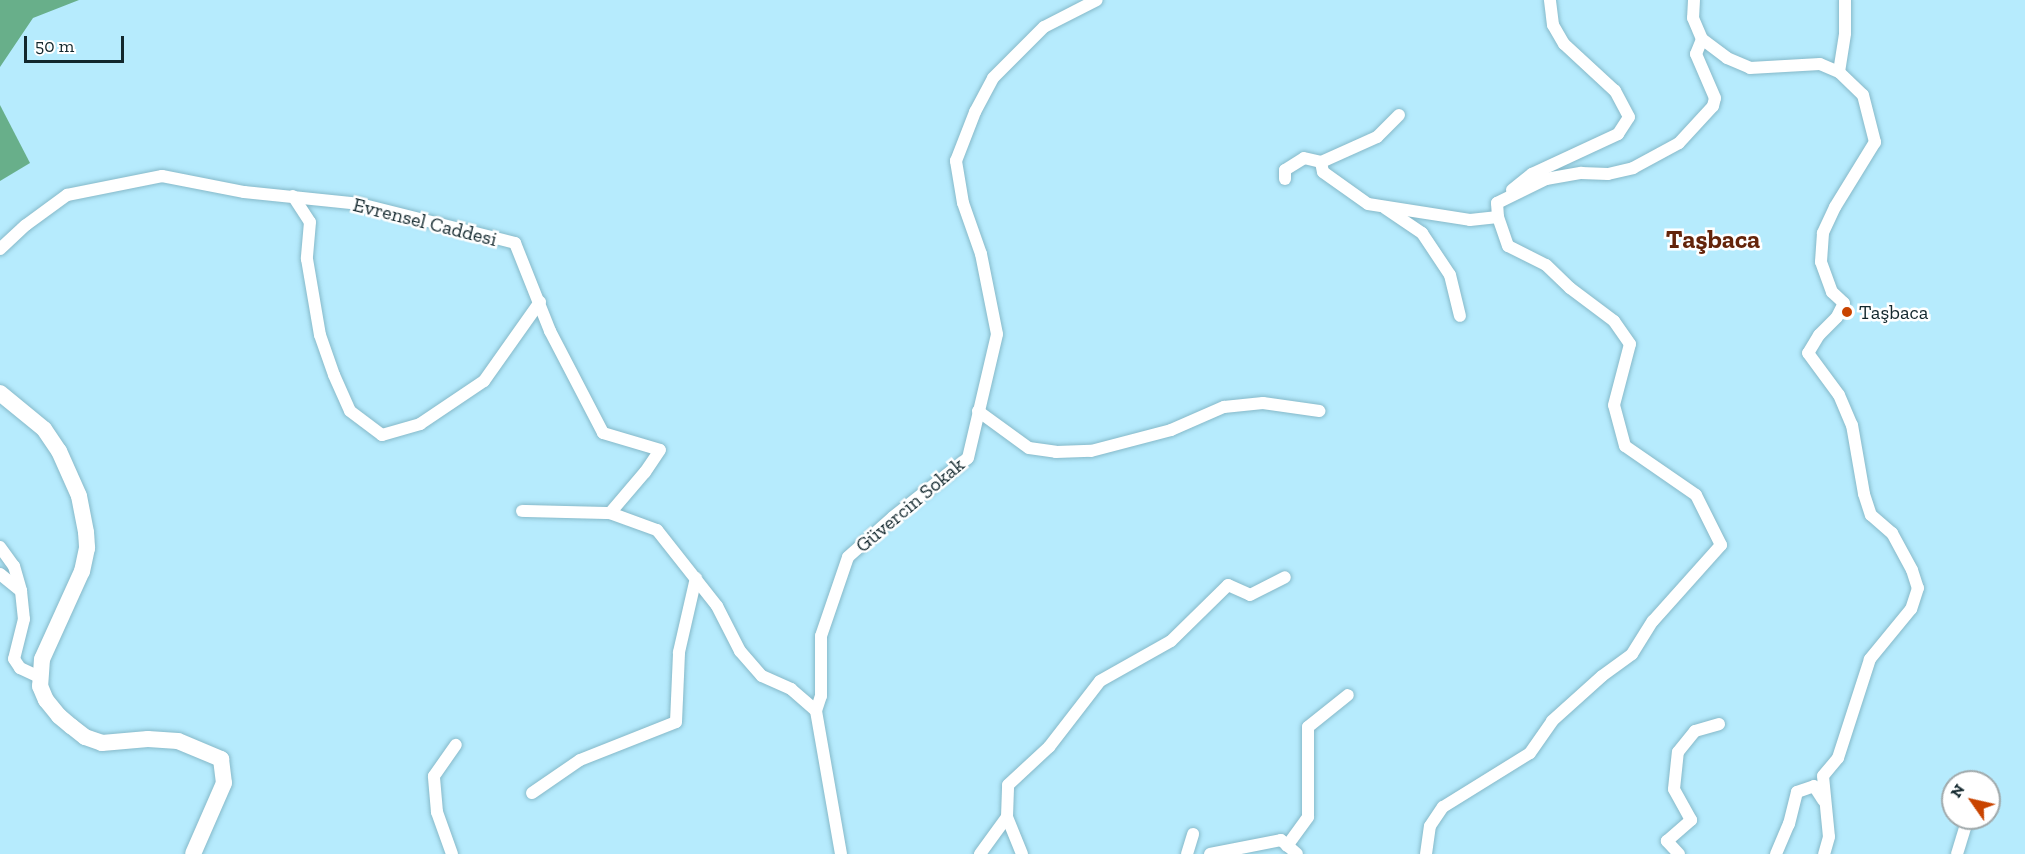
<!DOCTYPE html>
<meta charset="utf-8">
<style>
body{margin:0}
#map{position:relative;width:2025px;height:854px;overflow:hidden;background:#b6ebfd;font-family:"Zilla Slab",serif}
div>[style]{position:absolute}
.forest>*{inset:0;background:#68af8a}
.roads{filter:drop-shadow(0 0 2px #86b9c9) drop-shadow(0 0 2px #86b9c9)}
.street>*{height:12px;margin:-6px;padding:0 6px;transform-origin:6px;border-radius:6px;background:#fff}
.secondary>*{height:16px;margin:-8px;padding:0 8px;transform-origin:8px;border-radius:8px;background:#fff}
.dots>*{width:16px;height:16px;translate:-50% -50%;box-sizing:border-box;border:3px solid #fff;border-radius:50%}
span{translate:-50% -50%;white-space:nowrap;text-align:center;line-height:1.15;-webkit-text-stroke:5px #fff;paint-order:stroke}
.street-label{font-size:20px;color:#12272d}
.poi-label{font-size:20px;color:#12272d}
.left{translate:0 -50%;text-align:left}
.district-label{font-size:26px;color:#64240a;font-weight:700}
.north{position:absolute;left:1941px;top:770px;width:60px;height:60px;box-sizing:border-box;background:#fff;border:2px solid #a0a9ab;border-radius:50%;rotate:304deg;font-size:16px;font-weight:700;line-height:24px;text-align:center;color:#12272d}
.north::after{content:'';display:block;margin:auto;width:21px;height:27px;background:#c94400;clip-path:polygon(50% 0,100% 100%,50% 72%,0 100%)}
.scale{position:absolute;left:24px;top:36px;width:100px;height:27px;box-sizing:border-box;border:3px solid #12272d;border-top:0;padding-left:8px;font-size:18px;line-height:21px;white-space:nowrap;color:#12272d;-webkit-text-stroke:4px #fff;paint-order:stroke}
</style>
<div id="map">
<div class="forest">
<i style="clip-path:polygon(0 0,79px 0,33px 18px,0 67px)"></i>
<i style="clip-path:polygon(0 105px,30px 163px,0 181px)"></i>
</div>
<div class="roads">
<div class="street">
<i style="left:1694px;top:0;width:18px;rotate:93deg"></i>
<i style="left:1693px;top:18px;width:23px;rotate:67deg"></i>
<i style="left:1702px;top:39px;width:31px;rotate:37deg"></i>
<i style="left:1727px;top:58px;width:25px;rotate:23deg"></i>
<i style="left:1750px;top:68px;width:70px;rotate:-3.3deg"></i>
<i style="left:1820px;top:64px;width:21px;rotate:23deg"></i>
<i style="left:1839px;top:72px;width:33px;rotate:44deg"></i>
<i style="left:1863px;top:95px;width:49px;rotate:75.7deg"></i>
<i style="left:1875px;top:142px;width:76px;rotate:121.6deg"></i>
<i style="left:1835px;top:207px;width:29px;rotate:115deg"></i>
<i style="left:1823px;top:233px;width:29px;rotate:94deg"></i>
<i style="left:1821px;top:262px;width:32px;rotate:70deg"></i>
<i style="left:1832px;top:292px;width:16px;rotate:43deg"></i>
<i style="left:1844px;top:303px;width:16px;rotate:117deg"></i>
<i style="left:1837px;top:317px;width:25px;rotate:135deg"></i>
<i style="left:1819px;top:335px;width:21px;rotate:121deg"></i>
<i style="left:1808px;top:353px;width:52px;rotate:53.6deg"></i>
<i style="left:1839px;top:395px;width:33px;rotate:67deg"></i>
<i style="left:1852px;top:425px;width:70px;rotate:80.1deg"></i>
<i style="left:1864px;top:494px;width:22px;rotate:72deg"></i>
<i style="left:1871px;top:515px;width:28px;rotate:41deg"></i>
<i style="left:1892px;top:533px;width:42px;rotate:61.6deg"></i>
<i style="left:1912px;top:570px;width:19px;rotate:72deg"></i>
<i style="left:1918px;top:588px;width:22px;rotate:108deg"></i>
<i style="left:1911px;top:609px;width:65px;rotate:129.4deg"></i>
<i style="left:1870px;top:659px;width:104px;rotate:107.9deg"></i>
<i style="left:1838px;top:758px;width:23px;rotate:130deg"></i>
<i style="left:1823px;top:776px;width:61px;rotate:84.4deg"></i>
<i style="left:1829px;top:837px;width:18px;rotate:106deg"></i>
<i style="left:1839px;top:72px;width:39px;rotate:-81deg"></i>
<i style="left:1845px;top:33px;width:33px;rotate:-90deg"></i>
<i style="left:1399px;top:115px;width:31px;rotate:135deg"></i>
<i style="left:1377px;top:137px;width:61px;rotate:155.9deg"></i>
<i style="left:1321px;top:162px;width:10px;rotate:79deg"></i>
<i style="left:1323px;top:172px;width:55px;rotate:35.4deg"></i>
<i style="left:1368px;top:204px;width:103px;rotate:8.9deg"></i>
<i style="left:1470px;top:220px;width:28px;rotate:-6deg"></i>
<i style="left:1285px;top:179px;width:9px;rotate:-90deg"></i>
<i style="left:1285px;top:170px;width:22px;rotate:-32deg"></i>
<i style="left:1304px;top:158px;width:17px;rotate:13deg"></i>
<i style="left:1512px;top:190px;width:26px;rotate:-39deg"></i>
<i style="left:1532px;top:174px;width:95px;rotate:-24.9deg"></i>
<i style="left:1618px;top:134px;width:20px;rotate:-57deg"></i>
<i style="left:1629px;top:117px;width:30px;rotate:-118deg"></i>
<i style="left:1615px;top:91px;width:69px;rotate:-137.3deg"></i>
<i style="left:1564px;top:44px;width:22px;rotate:-120deg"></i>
<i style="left:1553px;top:25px;width:25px;rotate:-97deg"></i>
<i style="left:293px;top:196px;width:31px;rotate:57deg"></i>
<i style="left:310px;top:222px;width:37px;rotate:95deg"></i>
<i style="left:307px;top:259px;width:77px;rotate:80.3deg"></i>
<i style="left:320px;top:335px;width:42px;rotate:70.7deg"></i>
<i style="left:334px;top:375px;width:39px;rotate:66deg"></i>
<i style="left:350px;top:411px;width:40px;rotate:37deg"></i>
<i style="left:382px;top:435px;width:40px;rotate:-16deg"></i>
<i style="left:420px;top:424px;width:77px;rotate:-33.9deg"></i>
<i style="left:484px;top:381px;width:97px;rotate:-54.7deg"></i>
<i style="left:1385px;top:208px;width:45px;rotate:34deg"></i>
<i style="left:1422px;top:233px;width:50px;rotate:56.3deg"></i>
<i style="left:1450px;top:275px;width:42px;rotate:76.3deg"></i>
<i style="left:0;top:249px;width:35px;rotate:-43deg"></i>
<i style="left:26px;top:225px;width:51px;rotate:-36.2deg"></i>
<i style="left:67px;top:195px;width:97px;rotate:-11.3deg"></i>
<i style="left:162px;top:176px;width:84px;rotate:11deg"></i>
<i style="left:244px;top:192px;width:117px;rotate:5.9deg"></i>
<i style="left:360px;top:204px;width:160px;rotate:14.1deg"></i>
<i style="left:515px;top:243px;width:95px;rotate:68.3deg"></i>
<i style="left:550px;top:331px;width:115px;rotate:62.5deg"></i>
<i style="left:603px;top:433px;width:59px;rotate:16.6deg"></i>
<i style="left:660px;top:450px;width:27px;rotate:124deg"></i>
<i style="left:645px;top:472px;width:54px;rotate:130.5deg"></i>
<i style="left:610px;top:513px;width:50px;rotate:19.9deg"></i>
<i style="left:657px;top:530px;width:97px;rotate:51.7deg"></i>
<i style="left:717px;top:606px;width:51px;rotate:62.9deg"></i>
<i style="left:740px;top:651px;width:33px;rotate:49deg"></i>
<i style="left:762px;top:676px;width:32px;rotate:24deg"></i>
<i style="left:791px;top:689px;width:33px;rotate:41deg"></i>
<i style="left:978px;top:411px;width:63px;rotate:36deg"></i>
<i style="left:1029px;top:448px;width:27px;rotate:8deg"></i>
<i style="left:1056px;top:452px;width:35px;rotate:-2deg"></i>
<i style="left:1091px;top:451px;width:83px;rotate:-14.7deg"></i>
<i style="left:1171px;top:430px;width:58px;rotate:-23.5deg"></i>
<i style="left:1224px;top:407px;width:39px;rotate:-6deg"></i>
<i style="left:1263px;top:403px;width:57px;rotate:8.1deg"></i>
<i style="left:522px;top:511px;width:88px;rotate:1.3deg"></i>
<i style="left:0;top:547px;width:24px;rotate:54deg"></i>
<i style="left:14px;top:566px;width:26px;rotate:74deg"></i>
<i style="left:21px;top:591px;width:28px;rotate:84deg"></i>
<i style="left:24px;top:619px;width:41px;rotate:104deg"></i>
<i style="left:14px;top:659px;width:11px;rotate:56deg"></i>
<i style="left:20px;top:668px;width:23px;rotate:25deg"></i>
<i style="left:0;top:574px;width:27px;rotate:39deg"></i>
<i style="left:532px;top:793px;width:58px;rotate:-34.5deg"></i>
<i style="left:580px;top:760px;width:103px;rotate:-21.6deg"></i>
<i style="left:676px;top:722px;width:70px;rotate:-87.5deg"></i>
<i style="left:679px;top:652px;width:76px;rotate:-77.1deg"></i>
<i style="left:1287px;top:846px;width:36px;rotate:-54deg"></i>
<i style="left:1308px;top:817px;width:90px;rotate:-90deg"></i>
<i style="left:1308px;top:727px;width:51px;rotate:-38.7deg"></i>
<i style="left:452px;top:854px;width:45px;rotate:-109.7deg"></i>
<i style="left:437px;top:812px;width:36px;rotate:-95deg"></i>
<i style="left:434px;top:776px;width:38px;rotate:-55deg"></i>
<i style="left:841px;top:854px;width:145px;rotate:-99.9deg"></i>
<i style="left:816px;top:711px;width:16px;rotate:-72deg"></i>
<i style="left:821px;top:696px;width:60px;rotate:-90deg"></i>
<i style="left:821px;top:636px;width:83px;rotate:-71.1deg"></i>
<i style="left:848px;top:557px;width:60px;rotate:-41.6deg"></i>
<i style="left:893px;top:517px;width:95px;rotate:-38.2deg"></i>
<i style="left:968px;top:458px;width:127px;rotate:-76.8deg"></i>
<i style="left:997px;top:334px;width:82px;rotate:-101.3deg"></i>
<i style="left:981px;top:254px;width:54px;rotate:-109.4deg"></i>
<i style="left:963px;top:203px;width:43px;rotate:-99.5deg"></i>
<i style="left:956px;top:161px;width:53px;rotate:-68.8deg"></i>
<i style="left:975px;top:112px;width:38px;rotate:-62deg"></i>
<i style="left:993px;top:78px;width:72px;rotate:-45deg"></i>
<i style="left:1044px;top:27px;width:59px;rotate:-27deg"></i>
<i style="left:980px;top:854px;width:46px;rotate:-53.9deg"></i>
<i style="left:1022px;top:854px;width:40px;rotate:-112deg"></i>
<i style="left:1007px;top:817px;width:32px;rotate:-88deg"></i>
<i style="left:1008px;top:785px;width:56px;rotate:-42.8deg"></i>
<i style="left:1049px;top:747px;width:83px;rotate:-52.3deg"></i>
<i style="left:1100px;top:681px;width:81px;rotate:-29.4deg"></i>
<i style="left:1171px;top:641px;width:80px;rotate:-44.5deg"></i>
<i style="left:1228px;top:585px;width:24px;rotate:24deg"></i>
<i style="left:1250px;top:595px;width:39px;rotate:-27deg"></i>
<i style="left:1187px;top:854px;width:21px;rotate:-73deg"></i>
<i style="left:1210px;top:854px;width:72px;rotate:-11.2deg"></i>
<i style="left:1281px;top:840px;width:21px;rotate:41deg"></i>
<i style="left:1426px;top:854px;width:28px;rotate:-82deg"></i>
<i style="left:1430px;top:826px;width:23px;rotate:-56deg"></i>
<i style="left:1443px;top:807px;width:102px;rotate:-31.8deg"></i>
<i style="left:1530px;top:753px;width:39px;rotate:-55deg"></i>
<i style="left:1552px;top:721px;width:67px;rotate:-42deg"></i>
<i style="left:1602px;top:676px;width:37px;rotate:-36deg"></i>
<i style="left:1632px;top:654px;width:39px;rotate:-58deg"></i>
<i style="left:1653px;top:621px;width:102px;rotate:-48.2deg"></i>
<i style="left:1721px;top:545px;width:56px;rotate:-116.6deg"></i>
<i style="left:1696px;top:495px;width:86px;rotate:-145.4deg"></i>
<i style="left:1625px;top:446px;width:42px;rotate:-105deg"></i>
<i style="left:1614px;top:405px;width:63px;rotate:-75.3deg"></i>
<i style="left:1630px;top:344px;width:28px;rotate:-125deg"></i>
<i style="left:1614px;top:321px;width:55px;rotate:-143.1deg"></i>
<i style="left:1570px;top:288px;width:33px;rotate:-136deg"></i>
<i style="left:1546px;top:265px;width:42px;rotate:-153.4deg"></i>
<i style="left:1508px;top:246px;width:31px;rotate:-109deg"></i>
<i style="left:1498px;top:217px;width:14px;rotate:-94deg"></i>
<i style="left:1497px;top:203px;width:55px;rotate:-26.1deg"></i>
<i style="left:1546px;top:179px;width:36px;rotate:-10deg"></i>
<i style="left:1581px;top:173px;width:27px;rotate:2deg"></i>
<i style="left:1608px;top:174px;width:26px;rotate:-13deg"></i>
<i style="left:1633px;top:168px;width:52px;rotate:-28.5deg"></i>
<i style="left:1679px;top:143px;width:50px;rotate:-47.4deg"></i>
<i style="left:1713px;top:106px;width:8px;rotate:-76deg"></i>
<i style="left:1715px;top:98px;width:48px;rotate:-113.4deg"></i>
<i style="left:1696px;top:54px;width:16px;rotate:-68deg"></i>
<i style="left:1679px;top:854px;width:18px;rotate:-133deg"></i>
<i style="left:1667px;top:841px;width:32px;rotate:-41deg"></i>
<i style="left:1691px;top:820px;width:35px;rotate:-119deg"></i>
<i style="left:1674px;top:789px;width:37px;rotate:-84deg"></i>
<i style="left:1678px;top:752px;width:27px;rotate:-51deg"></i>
<i style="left:1695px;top:731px;width:25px;rotate:-16deg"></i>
<i style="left:1776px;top:854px;width:33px;rotate:-67deg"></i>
<i style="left:1789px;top:824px;width:33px;rotate:-76deg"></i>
<i style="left:1797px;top:792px;width:18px;rotate:-19deg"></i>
<i style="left:1814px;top:786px;width:17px;rotate:57deg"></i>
<i style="left:1957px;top:854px;width:37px;rotate:-73deg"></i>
</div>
<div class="secondary">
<i style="left:0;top:393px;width:57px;rotate:39.3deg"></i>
<i style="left:44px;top:429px;width:27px;rotate:56deg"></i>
<i style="left:59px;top:451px;width:49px;rotate:66deg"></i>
<i style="left:79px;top:496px;width:37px;rotate:79deg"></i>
<i style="left:86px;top:532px;width:16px;rotate:86deg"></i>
<i style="left:87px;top:548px;width:24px;rotate:102deg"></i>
<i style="left:82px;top:571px;width:97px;rotate:114.4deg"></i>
<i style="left:42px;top:659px;width:27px;rotate:94deg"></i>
<i style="left:40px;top:686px;width:15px;rotate:67deg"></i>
<i style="left:46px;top:700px;width:21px;rotate:51deg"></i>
<i style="left:59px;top:716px;width:16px;rotate:40deg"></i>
<i style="left:71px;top:726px;width:18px;rotate:38deg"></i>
<i style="left:85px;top:737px;width:18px;rotate:19deg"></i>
<i style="left:102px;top:743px;width:46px;rotate:-5deg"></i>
<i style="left:148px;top:739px;width:30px;rotate:4deg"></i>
<i style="left:178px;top:741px;width:47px;rotate:22.7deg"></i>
<i style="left:221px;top:759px;width:24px;rotate:83deg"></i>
<i style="left:224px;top:783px;width:77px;rotate:113.6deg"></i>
</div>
</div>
<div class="dots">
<i style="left:1847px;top:312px;background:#c94400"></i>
</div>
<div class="street-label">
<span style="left:425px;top:222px;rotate:14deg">Evrensel Caddesi</span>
<span style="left:910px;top:505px;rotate:-40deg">Güvercin Sokak</span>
</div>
<div class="poi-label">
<span class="left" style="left:1859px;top:312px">Taşbaca</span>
</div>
<div class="district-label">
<span style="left:1713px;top:240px">Taşbaca</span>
</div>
<div class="north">N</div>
<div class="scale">50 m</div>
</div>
